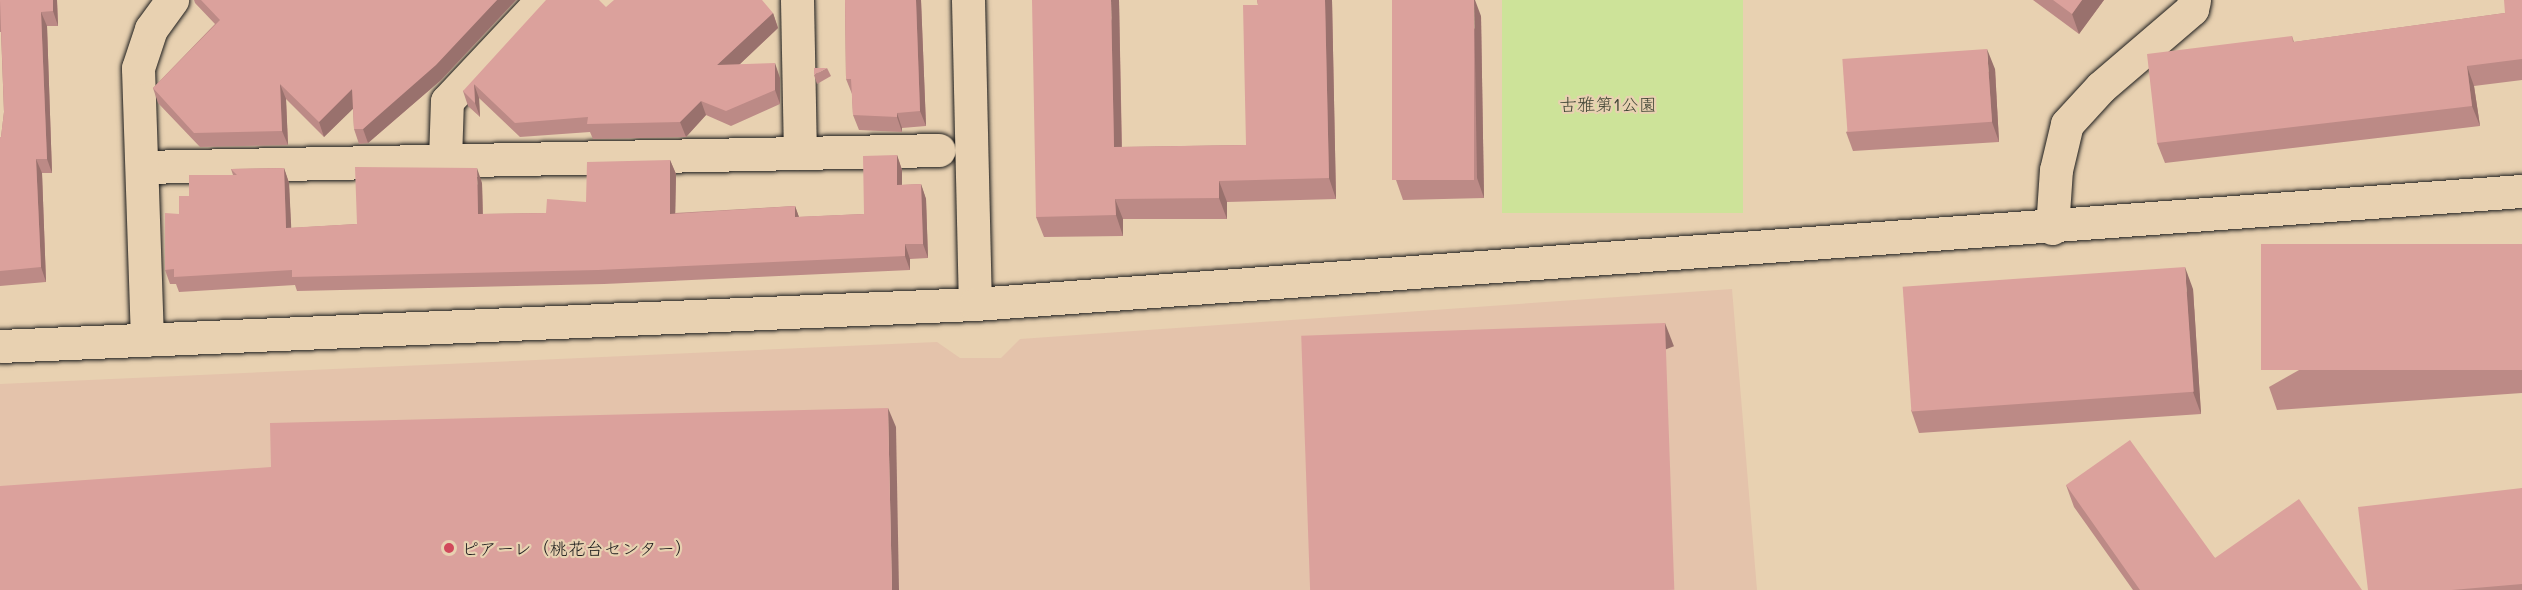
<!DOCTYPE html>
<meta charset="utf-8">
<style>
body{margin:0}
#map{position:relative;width:2522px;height:590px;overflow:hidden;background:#e8d1b1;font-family:Mali,"Klee One",sans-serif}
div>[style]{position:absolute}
.built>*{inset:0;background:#e4c3ab}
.green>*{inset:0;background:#cde399;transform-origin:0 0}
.roads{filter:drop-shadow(0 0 2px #1c1c1c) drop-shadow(0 0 2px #1c1c1c)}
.street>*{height:33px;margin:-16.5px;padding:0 16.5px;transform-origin:16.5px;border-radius:16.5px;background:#e8d1b1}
.secondary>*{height:33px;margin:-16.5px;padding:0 16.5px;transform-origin:16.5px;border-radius:16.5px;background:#e8d1b1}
.wall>*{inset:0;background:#bc8a86}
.shaded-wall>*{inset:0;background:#99716d;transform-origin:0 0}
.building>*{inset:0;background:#dba19c;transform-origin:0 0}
.dots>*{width:16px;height:16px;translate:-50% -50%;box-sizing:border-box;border:3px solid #e8d1b1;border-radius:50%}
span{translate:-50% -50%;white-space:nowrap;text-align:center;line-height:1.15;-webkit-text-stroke:4.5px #e8d1b1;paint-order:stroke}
.park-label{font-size:18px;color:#3f4435}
.poi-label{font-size:18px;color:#1c1c1c}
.left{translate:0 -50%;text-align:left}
</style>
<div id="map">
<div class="built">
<i style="clip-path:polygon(1732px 289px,1757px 590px,0 590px,0 384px,937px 342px,960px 358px,1001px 358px,1020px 339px)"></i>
</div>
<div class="green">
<i style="left:1502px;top:0;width:241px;height:213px"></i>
</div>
<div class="roads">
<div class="street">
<i style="left:797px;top:0;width:153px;rotate:88.9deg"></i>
<i style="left:445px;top:160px;width:59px;rotate:-88.1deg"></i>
<i style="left:447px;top:101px;width:139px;rotate:-46.8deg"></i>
<i style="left:142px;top:167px;width:797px;rotate:-1.22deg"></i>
<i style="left:2052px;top:228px;width:58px;rotate:-86.1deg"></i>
<i style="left:2056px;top:170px;width:47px;rotate:-76.6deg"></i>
<i style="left:2067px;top:124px;width:50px;rotate:-47.4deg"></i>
<i style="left:2101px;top:87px;width:120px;rotate:-40.6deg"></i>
<i style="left:2192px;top:9px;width:9px;rotate:-77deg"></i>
<i style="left:147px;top:340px;width:272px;rotate:-91.9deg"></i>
<i style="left:138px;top:68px;width:41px;rotate:-71.6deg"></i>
<i style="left:151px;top:29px;width:36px;rotate:-54deg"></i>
</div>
<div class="secondary">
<i style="left:968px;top:0;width:304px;rotate:88.7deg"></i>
<i style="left:0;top:346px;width:976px;rotate:-2.47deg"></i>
<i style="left:975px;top:304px;width:1551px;rotate:-4.18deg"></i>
</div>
</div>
<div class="wall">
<i style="clip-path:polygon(0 0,57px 0,58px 26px,47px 26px,52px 173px,42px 173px,46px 282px,0 286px,0 137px,1px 137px,4px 112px,1px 32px,0 32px)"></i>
<i style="clip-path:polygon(194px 0,516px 0,441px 80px,368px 143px,359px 144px,354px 129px,353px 108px,324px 137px,286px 99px,288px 145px,200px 147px,158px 103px,153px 88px,215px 24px,195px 3px)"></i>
<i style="clip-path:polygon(845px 0,921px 0,926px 126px,902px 128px,902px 132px,859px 130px,853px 115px,852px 94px,846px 79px)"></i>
<i style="clip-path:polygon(1119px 0,1122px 147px,1246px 145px,1258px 5px,1257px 0,1332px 0,1336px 199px,1227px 202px,1227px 219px,1123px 219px,1123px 236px,1044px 237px,1036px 217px)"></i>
<i style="clip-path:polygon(2033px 0,2104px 0,2079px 34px)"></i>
<i style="clip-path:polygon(2522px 0,2522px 80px,2474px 86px,2480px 126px,2165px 163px,2157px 143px,2292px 36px,2294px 42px,2505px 13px)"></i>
<i style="clip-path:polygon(606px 7px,773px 13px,778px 28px,739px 65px,780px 78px,780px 104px,731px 126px,706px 115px,686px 137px,593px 139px,590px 132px,520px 137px,479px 98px,480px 117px,468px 106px,463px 91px)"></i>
<i style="clip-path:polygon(1481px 16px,1484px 198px,1403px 200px,1396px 180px)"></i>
<i style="clip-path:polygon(827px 68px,831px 76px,817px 84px,814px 75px)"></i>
<i style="clip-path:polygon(1995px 69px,1999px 142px,1853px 151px,1846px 132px)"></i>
<i style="clip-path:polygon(897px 155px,902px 170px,902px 185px,921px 184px,926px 199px,928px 258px,910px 259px,910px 270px,604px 284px,297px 291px,295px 285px,179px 292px,176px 284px,170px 284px,165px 270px,179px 214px,189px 196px,233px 175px,231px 169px,284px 168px,289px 183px,291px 228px,357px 224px,482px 183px,483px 214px,546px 213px,586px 202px,670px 160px,676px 174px,675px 213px,795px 206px,799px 217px,864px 214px)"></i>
<i style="clip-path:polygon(2522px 244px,2522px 393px,2277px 410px,2269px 387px)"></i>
<i style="clip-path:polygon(2193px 289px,2201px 414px,1919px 433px,1911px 410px)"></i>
<i style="clip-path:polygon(2066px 485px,2215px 558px,2362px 590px,2133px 590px,2074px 507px)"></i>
<i style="clip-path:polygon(2522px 488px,2522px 590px,2368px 590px)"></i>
</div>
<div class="shaded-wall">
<i style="clip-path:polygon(53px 0,57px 0,58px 26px,53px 11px)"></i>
<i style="clip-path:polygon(497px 0,516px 0,441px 80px,368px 143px,363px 129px)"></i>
<i style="clip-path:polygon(916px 0,921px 0,926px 126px,920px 111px)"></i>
<i style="clip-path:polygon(1111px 0,1119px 0,1122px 168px,1114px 147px)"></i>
<i style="clip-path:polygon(1325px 0,1332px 0,1336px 199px,1329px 178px)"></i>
<i style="clip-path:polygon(1474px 0,1475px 0,1481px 16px,1484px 198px,1477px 178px)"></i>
<i style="clip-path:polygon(2082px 0,2104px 0,2079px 34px,2072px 14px)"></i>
<i style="clip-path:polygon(41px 12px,47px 26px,52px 173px,47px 159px)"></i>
<i style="clip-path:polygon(773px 13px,778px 28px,723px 80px,717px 65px)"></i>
<i style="clip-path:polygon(1987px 49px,1995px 69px,1999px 142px,1992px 122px)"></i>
<i style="clip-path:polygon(775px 63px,780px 78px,780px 104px,775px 90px)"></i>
<i style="clip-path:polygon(2467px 66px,2474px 86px,2480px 126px,2472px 106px)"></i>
<i style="clip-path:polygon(280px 84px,286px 99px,288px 145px,282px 131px)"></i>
<i style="clip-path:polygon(474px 84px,479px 98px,480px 117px,475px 103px)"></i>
<i style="clip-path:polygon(352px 89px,358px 104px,324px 137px,319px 122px)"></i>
<i style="clip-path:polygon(701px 101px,706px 115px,686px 137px,680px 122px)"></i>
<i style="clip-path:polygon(897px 113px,902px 128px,902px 132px,897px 117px)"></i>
<i style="clip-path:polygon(897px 155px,902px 170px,902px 200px,897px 185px)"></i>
<i style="clip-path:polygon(36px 159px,42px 173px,46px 282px,41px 267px)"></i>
<i style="clip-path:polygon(670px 160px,676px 174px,675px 228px,670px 214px)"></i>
<i style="clip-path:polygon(284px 168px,289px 183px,292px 243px,286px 228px)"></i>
<i style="clip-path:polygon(477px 168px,482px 183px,483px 229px,478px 214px)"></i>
<i style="clip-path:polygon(1219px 181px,1227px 202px,1227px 219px,1219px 198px)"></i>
<i style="clip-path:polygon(921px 184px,926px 199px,928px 258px,923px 244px)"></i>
<i style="clip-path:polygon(1115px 199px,1123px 219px,1123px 236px,1116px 215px)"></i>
<i style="clip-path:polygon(795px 206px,800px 220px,795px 217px)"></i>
<i style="clip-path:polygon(905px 244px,910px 259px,910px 270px,905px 256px)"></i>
<i style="clip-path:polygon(2185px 267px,2193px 289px,2201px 414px,2193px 392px)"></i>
<i style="left:1665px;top:323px;width:25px;height:267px;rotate:69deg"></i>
<i style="clip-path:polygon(888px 408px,896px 427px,899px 590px,892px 590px)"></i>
</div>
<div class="building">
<i style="clip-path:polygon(0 0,53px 0,53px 11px,41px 12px,47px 159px,36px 159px,41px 267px,0 271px,0 137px,1px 137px,4px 112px)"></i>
<i style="clip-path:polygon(201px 0,497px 0,436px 65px,363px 129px,354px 129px,352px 89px,319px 122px,280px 84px,282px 131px,194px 133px,153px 88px,220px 20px)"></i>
<i style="clip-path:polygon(546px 0,599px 0,606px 7px,614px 0,762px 0,773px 13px,717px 65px,775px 63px,775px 90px,726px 111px,701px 101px,680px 122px,587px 124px,588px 117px,515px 123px,474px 84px,475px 103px,463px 91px)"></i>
<i style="clip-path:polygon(845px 0,916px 0,920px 111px,897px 113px,897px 117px,853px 115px,851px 79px,846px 79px)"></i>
<i style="clip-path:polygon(1032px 0,1111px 0,1114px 147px,1246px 145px,1243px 5px,1258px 5px,1257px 0,1325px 0,1329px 178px,1219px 181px,1219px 198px,1115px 199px,1116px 215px,1036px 217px)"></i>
<i style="left:1392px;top:0;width:82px;height:180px"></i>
<i style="clip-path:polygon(2053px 0,2082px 0,2072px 14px)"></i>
<i style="clip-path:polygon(2504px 0,2522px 0,2522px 59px,2467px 66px,2472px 106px,2157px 143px,2147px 54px,2292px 36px,2293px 42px,2505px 13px)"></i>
<i style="left:1987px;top:49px;width:73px;height:145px;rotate:86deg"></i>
<i style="clip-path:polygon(814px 68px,827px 68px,814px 75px)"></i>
<i style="clip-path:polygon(897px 155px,897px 185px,921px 184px,923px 244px,905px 244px,905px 256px,598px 270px,292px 277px,292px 270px,174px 277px,174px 269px,165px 270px,165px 213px,179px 214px,179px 196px,189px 196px,189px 175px,237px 175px,231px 169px,284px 168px,286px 228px,357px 224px,355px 167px,477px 168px,478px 214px,546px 213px,547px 199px,586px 202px,587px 162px,670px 160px,670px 214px,795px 206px,795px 217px,864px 214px,863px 156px)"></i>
<i style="left:2522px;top:244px;width:126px;height:261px;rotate:90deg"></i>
<i style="left:2185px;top:267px;width:125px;height:283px;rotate:86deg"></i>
<i style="left:1665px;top:323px;width:267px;height:364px;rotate:88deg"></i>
<i style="clip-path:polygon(888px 408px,892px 590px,0 590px,0 486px,271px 467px,270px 423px)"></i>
<i style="clip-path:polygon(2130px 440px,2215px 558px,2299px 499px,2362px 590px,2140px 590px,2066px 485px)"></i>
<i style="clip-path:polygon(2522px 488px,2522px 584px,2452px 590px,2368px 590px,2358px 507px)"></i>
</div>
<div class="dots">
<i style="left:449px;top:548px;background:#d1495b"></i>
</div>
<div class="park-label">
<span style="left:1608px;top:104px">古雅第1公園</span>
</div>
<div class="poi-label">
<span class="left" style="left:461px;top:548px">ピアーレ（桃花台センター）</span>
</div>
</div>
